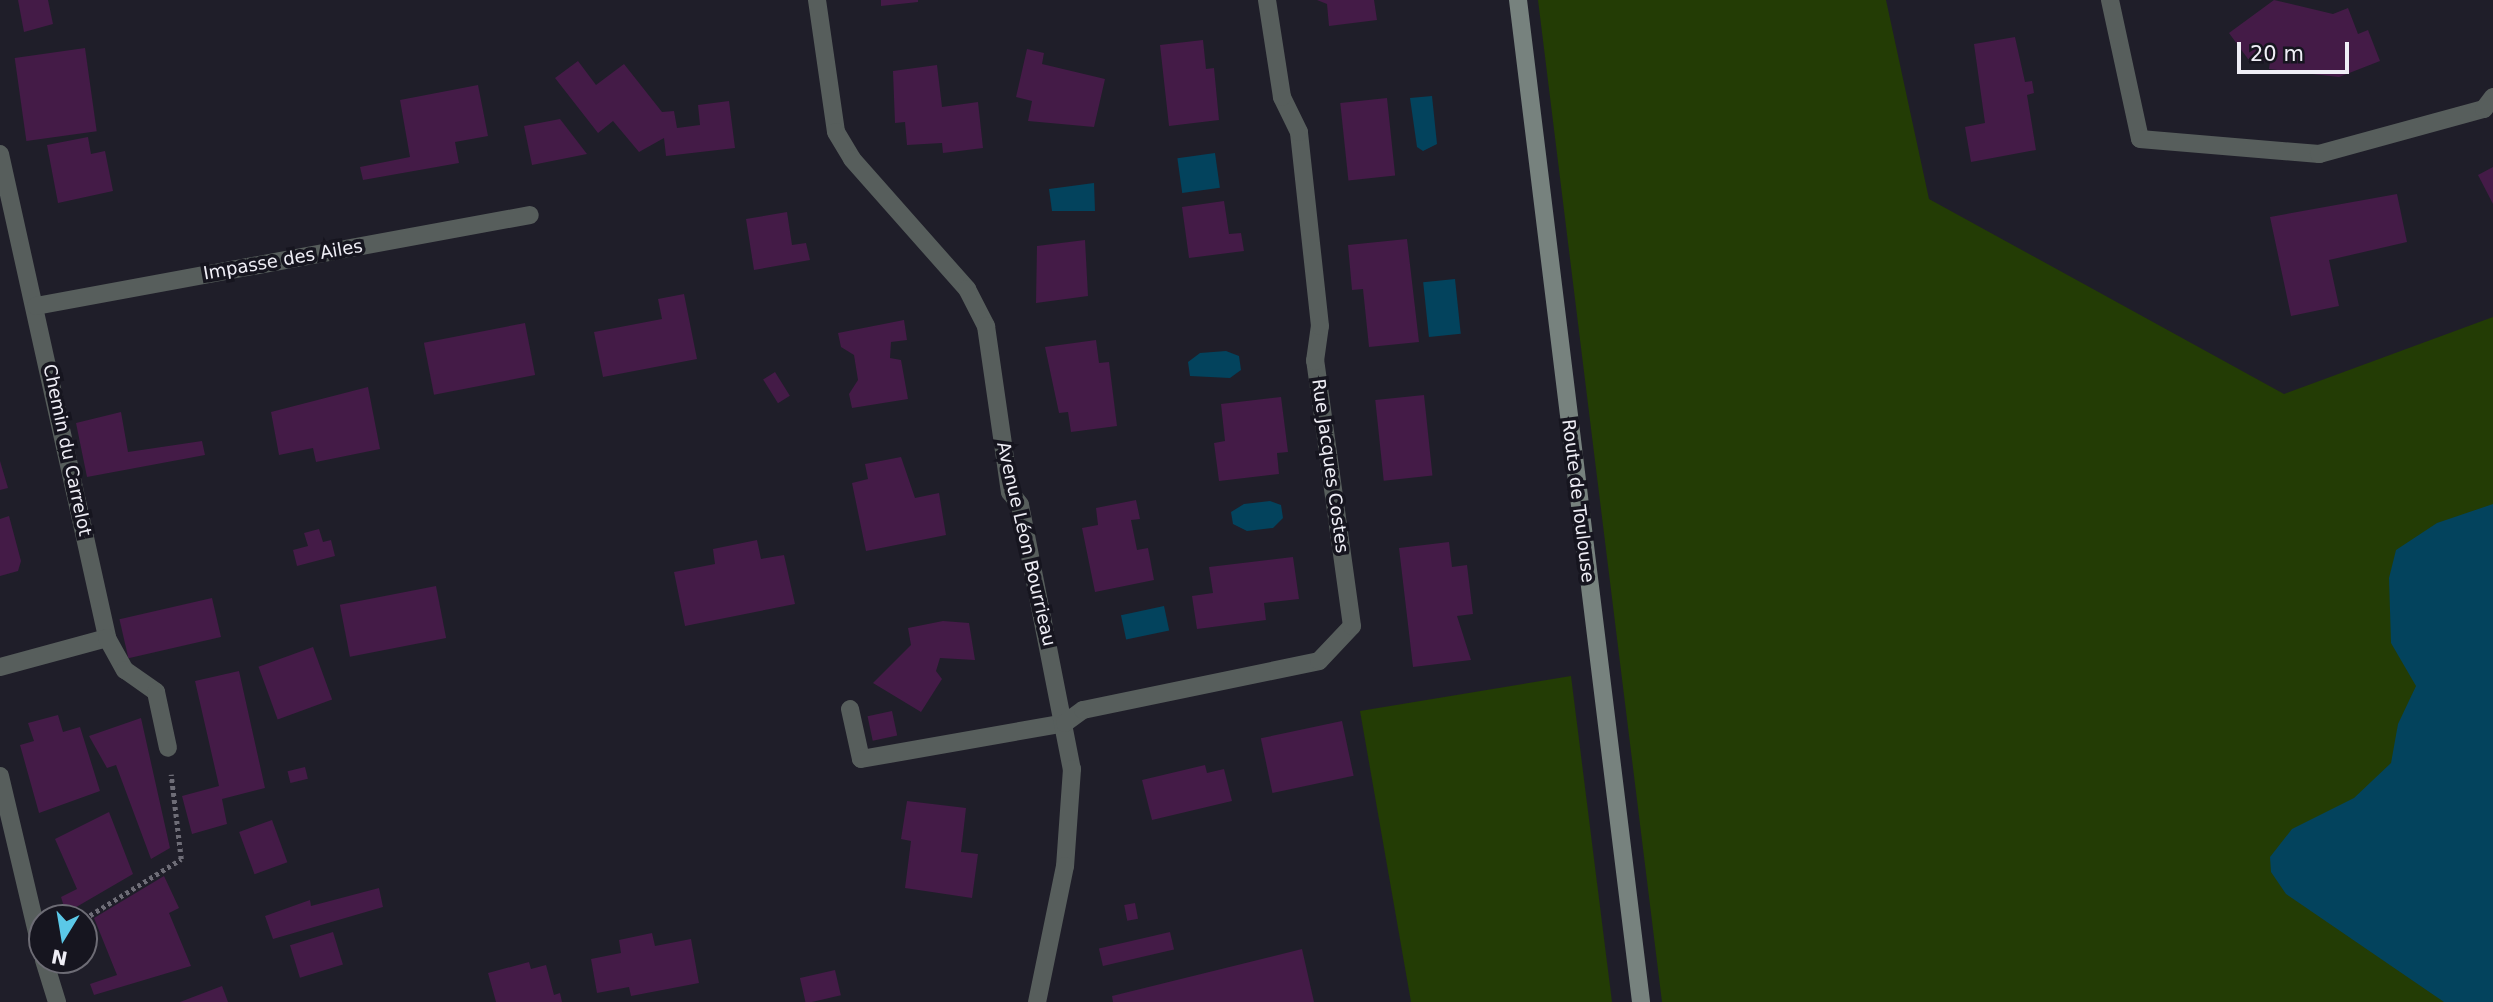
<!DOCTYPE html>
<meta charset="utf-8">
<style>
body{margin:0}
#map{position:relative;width:2493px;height:1002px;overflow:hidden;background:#1f1e29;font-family:"DejaVu Sans",sans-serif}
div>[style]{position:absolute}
.green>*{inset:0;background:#233c05}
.water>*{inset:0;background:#03435d;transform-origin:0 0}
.building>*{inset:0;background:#441b47;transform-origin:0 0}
.path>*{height:4.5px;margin-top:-2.25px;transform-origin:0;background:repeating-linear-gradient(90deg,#6e6d77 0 3.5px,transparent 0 7px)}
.lane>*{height:18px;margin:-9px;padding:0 9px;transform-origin:9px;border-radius:9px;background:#575e5c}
.street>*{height:18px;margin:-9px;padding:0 9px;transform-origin:9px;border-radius:9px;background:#575e5c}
.secondary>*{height:18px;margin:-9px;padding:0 9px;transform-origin:9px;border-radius:9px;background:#77827e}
span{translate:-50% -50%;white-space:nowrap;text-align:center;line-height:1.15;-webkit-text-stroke:7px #16151f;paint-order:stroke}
.street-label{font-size:18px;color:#efeef6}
.north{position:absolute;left:28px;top:904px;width:70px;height:70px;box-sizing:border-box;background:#16151f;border:2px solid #6d6c75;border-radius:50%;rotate:191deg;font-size:19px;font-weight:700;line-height:28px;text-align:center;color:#efeef6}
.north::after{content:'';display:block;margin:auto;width:24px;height:32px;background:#5bc8e7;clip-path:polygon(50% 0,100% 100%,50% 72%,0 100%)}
.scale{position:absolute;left:2237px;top:42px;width:112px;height:32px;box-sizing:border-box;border:4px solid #efeef6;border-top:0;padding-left:9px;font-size:21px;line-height:24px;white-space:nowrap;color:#efeef6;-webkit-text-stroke:5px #16151f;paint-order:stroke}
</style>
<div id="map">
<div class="green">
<i style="clip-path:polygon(1538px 0,1886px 0,1929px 199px,2284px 394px,2493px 317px,2493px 1002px,1662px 1002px)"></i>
<i style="clip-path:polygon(1571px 676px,1612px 1002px,1411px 1002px,1360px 711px)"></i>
</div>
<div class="water">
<i style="clip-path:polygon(1432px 96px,1437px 144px,1423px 151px,1417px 147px,1410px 98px)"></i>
<i style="left:1215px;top:153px;width:35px;height:38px;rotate:82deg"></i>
<i style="clip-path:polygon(1094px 183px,1095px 211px,1052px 211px,1049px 189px)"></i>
<i style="left:1455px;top:279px;width:55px;height:32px;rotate:84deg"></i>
<i style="clip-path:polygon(1226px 351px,1239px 356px,1241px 370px,1230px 378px,1190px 376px,1188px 362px,1200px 353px)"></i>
<i style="clip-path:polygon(1270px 501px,1281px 505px,1283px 518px,1273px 528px,1247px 531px,1233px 524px,1231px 512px,1244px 504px)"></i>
<i style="clip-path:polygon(2493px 504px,2493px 1002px,2444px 1002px,2286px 894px,2271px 872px,2270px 857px,2292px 829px,2354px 798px,2391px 763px,2398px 724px,2416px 686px,2391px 643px,2389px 578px,2396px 550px,2437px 523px)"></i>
<i style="left:1164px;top:606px;width:25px;height:44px;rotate:78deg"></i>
</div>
<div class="building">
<i style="clip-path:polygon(18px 0,48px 0,53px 24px,24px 32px)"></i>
<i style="clip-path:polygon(881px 0,918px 0,918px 2px,881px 6px)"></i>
<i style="clip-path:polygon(1317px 0,1374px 0,1377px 20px,1329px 26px,1327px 4px)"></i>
<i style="clip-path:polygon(2274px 0,2333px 14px,2348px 8px,2358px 34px,2368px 30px,2380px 61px,2339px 77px,2269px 69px,2270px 62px,2248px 59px,2229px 33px)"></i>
<i style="clip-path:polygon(2015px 37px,2025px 82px,2032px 81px,2034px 93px,2027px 95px,2036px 150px,1971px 162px,1965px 127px,1985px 123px,1974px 44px)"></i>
<i style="clip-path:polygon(1203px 40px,1206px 69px,1214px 68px,1219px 120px,1169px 126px,1160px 45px)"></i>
<i style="left:85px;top:48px;width:84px;height:71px;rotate:82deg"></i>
<i style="clip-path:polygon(1027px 49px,1044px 53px,1042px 64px,1105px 79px,1094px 127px,1028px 121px,1032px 101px,1016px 97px)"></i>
<i style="clip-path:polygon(578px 61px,596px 85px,624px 64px,662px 112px,674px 111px,677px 128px,700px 125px,698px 105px,729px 101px,735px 148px,666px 156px,664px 138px,639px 152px,613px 121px,598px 133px,555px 78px)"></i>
<i style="clip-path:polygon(937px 65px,942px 107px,978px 102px,983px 148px,943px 153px,942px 143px,907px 145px,905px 122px,895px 123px,893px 71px)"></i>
<i style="clip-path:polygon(478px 85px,488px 136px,455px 142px,459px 163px,363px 180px,360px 167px,410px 157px,400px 100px)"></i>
<i style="left:1387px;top:98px;width:78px;height:47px;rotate:84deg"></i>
<i style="clip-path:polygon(560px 119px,587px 154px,532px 165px,524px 126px)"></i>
<i style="clip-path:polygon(88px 137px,91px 154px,105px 151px,113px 191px,58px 203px,47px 145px)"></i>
<i style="clip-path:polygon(2493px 167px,2493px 204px,2478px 175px)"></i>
<i style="clip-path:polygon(2397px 194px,2407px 242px,2329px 260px,2339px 306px,2291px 316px,2270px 217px)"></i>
<i style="clip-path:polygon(1224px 201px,1229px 234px,1241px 233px,1244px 251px,1189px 258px,1182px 207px)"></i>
<i style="clip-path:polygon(787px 212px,792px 245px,806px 243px,810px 260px,754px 270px,746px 219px)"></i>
<i style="clip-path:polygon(1407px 239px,1419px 342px,1369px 347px,1363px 289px,1352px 290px,1348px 245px)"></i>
<i style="clip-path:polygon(1085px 240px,1088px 296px,1036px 303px,1037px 246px)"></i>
<i style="clip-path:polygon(684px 294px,697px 359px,603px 377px,594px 332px,662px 319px,658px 299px)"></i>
<i style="clip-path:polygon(904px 320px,907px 340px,891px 342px,890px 358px,901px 360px,908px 399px,852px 408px,849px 394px,858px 380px,854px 355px,841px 347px,838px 333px)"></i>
<i style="left:525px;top:323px;width:53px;height:103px;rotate:79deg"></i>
<i style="clip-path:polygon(1096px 340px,1099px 363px,1109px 362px,1117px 426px,1071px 432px,1068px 412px,1059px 413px,1045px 347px)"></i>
<i style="left:775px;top:372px;width:28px;height:14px;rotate:58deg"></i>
<i style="clip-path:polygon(368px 387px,380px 449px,316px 462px,313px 448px,279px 455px,271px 412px)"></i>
<i style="left:1424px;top:395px;width:81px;height:49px;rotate:84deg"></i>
<i style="clip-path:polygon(1281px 397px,1288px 452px,1277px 453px,1279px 474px,1219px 481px,1214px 443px,1225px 441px,1221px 404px)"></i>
<i style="clip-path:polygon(121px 412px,128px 452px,202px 441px,205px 455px,87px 477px,76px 423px)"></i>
<i style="clip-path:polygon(901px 457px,915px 498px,939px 493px,946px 535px,866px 551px,852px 483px,868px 479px,865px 464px)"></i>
<i style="clip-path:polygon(0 461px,8px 488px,0 490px)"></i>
<i style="clip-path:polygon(1136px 500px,1140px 519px,1131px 520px,1137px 550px,1148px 548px,1154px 580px,1095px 592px,1082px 528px,1098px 525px,1096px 508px)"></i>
<i style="clip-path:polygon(9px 516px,21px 561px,18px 571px,0 576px,0 519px)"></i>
<i style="clip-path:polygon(319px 529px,323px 542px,331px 540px,335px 556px,297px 566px,293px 550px,308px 546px,304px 533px)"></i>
<i style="clip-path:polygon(757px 540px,761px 559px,784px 555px,795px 604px,685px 626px,674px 572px,715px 564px,713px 549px)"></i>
<i style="clip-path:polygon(1449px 542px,1452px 567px,1467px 565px,1473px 614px,1457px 616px,1471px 660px,1413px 667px,1399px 548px)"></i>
<i style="clip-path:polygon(1293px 557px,1299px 599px,1264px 603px,1266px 620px,1197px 629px,1192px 596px,1213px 593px,1209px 567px)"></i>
<i style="left:436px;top:586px;width:53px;height:98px;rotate:79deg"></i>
<i style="left:212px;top:598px;width:40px;height:95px;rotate:77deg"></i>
<i style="clip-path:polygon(943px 621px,969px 623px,975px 660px,940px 658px,936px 671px,942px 679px,921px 712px,873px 683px,911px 645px,908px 628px)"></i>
<i style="left:313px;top:647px;width:56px;height:58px;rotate:70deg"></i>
<i style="clip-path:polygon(239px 671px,265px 788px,222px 799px,227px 824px,192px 834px,182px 796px,219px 786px,195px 681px)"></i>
<i style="left:892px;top:711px;width:25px;height:25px;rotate:78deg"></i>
<i style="clip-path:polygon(58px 715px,63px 732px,80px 727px,100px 791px,39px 813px,20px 745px,34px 741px,28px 723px)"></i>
<i style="clip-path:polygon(141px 718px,170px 848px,151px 859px,116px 765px,107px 768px,89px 736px)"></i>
<i style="left:1342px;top:721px;width:56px;height:83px;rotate:78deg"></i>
<i style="clip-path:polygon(1205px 765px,1207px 773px,1224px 769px,1232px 801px,1152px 820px,1142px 780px)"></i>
<i style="left:305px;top:767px;width:12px;height:18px;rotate:76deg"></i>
<i style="clip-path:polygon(907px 801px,966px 808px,961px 852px,978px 854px,972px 898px,905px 888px,911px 841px,901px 839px)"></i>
<i style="clip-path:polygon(109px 812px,133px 874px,66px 913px,61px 897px,77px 889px,55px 839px)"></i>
<i style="left:272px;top:820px;width:45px;height:35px;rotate:70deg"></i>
<i style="clip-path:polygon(164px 876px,179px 908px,169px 913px,191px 966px,94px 995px,90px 984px,117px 975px,94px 918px)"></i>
<i style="clip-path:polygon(379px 888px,383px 907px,273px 939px,265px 916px,310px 900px,311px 906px)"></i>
<i style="left:1135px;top:903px;width:16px;height:11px;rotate:79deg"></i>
<i style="left:333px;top:932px;width:34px;height:45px;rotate:73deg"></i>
<i style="left:1170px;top:932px;width:18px;height:73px;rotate:77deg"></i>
<i style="clip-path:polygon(652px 933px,655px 946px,691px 939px,699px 983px,631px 996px,629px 987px,597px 993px,591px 959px,621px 953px,619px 940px)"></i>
<i style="clip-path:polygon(1302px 949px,1314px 1002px,1113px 1002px,1112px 996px)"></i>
<i style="clip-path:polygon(529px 962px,531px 969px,546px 965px,554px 995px,560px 993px,562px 1002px,496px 1002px,488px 973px)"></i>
<i style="left:835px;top:970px;width:26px;height:36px;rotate:77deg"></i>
<i style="clip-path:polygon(222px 986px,228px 1002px,180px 1002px)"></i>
</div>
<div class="path">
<i style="left:84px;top:919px;width:114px;rotate:-31.7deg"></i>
<i style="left:181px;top:859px;width:85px;rotate:-96.8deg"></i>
</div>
<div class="lane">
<i style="left:850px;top:709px;width:51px;rotate:77.6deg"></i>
<i style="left:861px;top:759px;width:207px;rotate:-10deg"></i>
</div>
<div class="street">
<i style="left:817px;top:0;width:133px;rotate:81.8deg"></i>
<i style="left:836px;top:132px;width:31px;rotate:59deg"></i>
<i style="left:852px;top:159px;width:174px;rotate:48.5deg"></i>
<i style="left:967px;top:289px;width:42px;rotate:62.8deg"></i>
<i style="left:986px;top:326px;width:168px;rotate:81.8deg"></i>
<i style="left:1010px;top:492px;width:16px;rotate:52deg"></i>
<i style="left:1020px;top:505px;width:269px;rotate:78.9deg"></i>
<i style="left:1072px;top:769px;width:97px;rotate:94.1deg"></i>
<i style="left:1065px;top:866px;width:139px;rotate:101.6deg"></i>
<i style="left:2110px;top:0;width:142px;rotate:77.8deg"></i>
<i style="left:2140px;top:139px;width:180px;rotate:4.8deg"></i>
<i style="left:2319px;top:154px;width:171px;rotate:-15.3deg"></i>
<i style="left:2484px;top:109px;width:15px;rotate:-53deg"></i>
<i style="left:0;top:154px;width:496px;rotate:77.5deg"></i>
<i style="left:107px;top:638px;width:111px;rotate:164.8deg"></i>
<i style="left:36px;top:306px;width:502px;rotate:-10.44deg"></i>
<i style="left:107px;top:638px;width:37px;rotate:61deg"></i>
<i style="left:125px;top:670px;width:38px;rotate:35deg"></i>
<i style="left:156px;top:692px;width:57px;rotate:77.9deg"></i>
<i style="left:1065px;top:723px;width:22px;rotate:-36deg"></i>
<i style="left:1083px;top:710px;width:241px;rotate:-11.7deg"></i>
<i style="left:1319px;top:661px;width:48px;rotate:-46.7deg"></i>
<i style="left:1352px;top:626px;width:268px;rotate:-97.9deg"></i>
<i style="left:1315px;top:361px;width:35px;rotate:-82deg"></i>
<i style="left:1320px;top:326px;width:195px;rotate:-96.2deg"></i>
<i style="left:1299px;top:132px;width:39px;rotate:-116deg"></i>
<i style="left:1282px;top:97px;width:98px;rotate:-98.8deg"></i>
<i style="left:0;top:776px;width:182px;rotate:76.7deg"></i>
<i style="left:44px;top:960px;width:44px;rotate:72.8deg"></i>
</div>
<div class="secondary">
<i style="left:1518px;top:0;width:1010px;rotate:83deg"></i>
</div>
<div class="street-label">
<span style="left:283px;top:260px;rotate:-10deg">Impasse des Ailes</span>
<span style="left:67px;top:450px;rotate:78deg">Chemin du Carrelot</span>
<span style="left:1330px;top:466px;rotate:82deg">Rue Jacques Costes</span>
<span style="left:1578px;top:501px;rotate:83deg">Route de Toulouse</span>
<span style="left:1026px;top:544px;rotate:77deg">Avenue Léon Bourrieau</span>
</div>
<div class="north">N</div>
<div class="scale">20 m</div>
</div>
